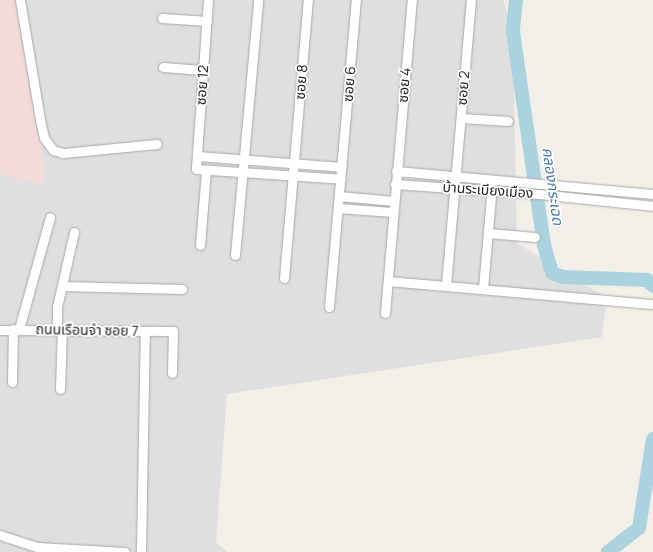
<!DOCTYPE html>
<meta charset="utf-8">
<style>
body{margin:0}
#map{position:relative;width:653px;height:552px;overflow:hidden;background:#f2efe9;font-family:Manrope,"Noto Sans Thai",sans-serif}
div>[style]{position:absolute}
.residential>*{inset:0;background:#e0dfdf}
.commercial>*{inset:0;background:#f2dad9}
.river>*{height:14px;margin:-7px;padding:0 7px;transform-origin:7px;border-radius:7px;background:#aad3df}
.roads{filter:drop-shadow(0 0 1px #a9a9a9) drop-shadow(0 0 1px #a9a9a9)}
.street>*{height:9px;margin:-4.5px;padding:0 4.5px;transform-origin:4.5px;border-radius:4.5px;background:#fff}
span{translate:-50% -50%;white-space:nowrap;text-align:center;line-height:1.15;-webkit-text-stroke:3.5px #fff;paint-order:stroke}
.street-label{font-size:14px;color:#222}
.water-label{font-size:15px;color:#4a7aab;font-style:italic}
</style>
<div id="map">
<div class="residential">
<i style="clip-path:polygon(0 0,503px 0,513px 31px,517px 243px,607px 298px,602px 337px,227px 394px,216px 542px,227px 552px,0 552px)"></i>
</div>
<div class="commercial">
<i style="clip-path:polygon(0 0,16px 0,41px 143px,44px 183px,23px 181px,0 173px)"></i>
</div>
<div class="river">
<i style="left:516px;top:0;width:31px;rotate:96deg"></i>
<i style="left:513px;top:31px;width:29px;rotate:82deg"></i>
<i style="left:517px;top:60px;width:187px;rotate:81.7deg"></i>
<i style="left:544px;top:245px;width:29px;rotate:74deg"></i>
<i style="left:552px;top:273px;width:12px;rotate:20deg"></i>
<i style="left:563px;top:277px;width:84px;rotate:2deg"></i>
<i style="left:647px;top:280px;width:8px;rotate:45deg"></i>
<i style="left:608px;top:552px;width:39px;rotate:-38deg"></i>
<i style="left:639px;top:528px;width:90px;rotate:-81.1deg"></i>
</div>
<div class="roads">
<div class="street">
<i style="left:20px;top:0;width:122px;rotate:80.5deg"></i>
<i style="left:40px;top:120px;width:18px;rotate:77deg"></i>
<i style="left:44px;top:138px;width:15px;rotate:53deg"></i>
<i style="left:53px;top:150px;width:10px;rotate:17deg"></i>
<i style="left:63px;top:153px;width:94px;rotate:-5.5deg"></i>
<i style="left:208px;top:0;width:169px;rotate:94.1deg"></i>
<i style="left:196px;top:169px;width:145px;rotate:3.9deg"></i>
<i style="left:162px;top:18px;width:45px;rotate:3.8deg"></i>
<i style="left:163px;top:67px;width:40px;rotate:4.3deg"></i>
<i style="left:461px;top:118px;width:47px;rotate:3.7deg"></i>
<i style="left:197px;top:156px;width:145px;rotate:4.3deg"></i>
<i style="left:396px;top:171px;width:258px;rotate:5.1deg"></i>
<i style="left:395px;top:184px;width:144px;rotate:4deg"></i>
<i style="left:539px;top:194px;width:115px;rotate:6deg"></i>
<i style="left:339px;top:196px;width:55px;rotate:5.2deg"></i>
<i style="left:338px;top:208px;width:55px;rotate:4.2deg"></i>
<i style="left:488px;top:233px;width:47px;rotate:4.9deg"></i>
<i style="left:200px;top:245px;width:75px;rotate:-85.4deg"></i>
<i style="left:235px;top:255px;width:256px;rotate:-84.8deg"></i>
<i style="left:284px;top:278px;width:279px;rotate:-85.1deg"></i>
<i style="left:388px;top:281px;width:264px;rotate:5deg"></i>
<i style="left:446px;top:285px;width:286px;rotate:-85deg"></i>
<i style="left:62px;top:286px;width:120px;rotate:1.4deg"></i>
<i style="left:483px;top:288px;width:102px;rotate:-85deg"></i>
<i style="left:329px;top:307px;width:308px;rotate:-85deg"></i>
<i style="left:385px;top:313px;width:314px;rotate:-85.1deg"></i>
<i style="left:19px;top:329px;width:116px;rotate:-74.5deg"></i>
<i style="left:57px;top:329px;width:22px;rotate:-90deg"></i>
<i style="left:57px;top:307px;width:77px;rotate:-77.2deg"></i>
<i style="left:0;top:330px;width:173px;rotate:0.3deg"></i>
<i style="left:173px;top:331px;width:42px;rotate:91.4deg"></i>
<i style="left:12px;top:382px;width:53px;rotate:-88.9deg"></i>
<i style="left:60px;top:389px;width:59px;rotate:-88.1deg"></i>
<i style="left:0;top:535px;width:40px;rotate:18deg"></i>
<i style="left:38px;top:547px;width:87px;rotate:3.3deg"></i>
<i style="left:141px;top:552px;width:221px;rotate:-89deg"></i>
</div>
</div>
<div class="street-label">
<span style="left:301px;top:82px;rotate:-85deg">ซอย 8</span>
<span style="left:349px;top:84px;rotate:-85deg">ซอย 6</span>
<span style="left:202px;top:85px;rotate:-86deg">ซอย 12</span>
<span style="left:404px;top:85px;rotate:-85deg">ซอย 4</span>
<span style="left:463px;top:88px;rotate:-85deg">ซอย 2</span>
<span style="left:488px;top:190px;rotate:4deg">บ้านระเบียงเมือง</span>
<span style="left:87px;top:330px;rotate:1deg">ถนนเรือนจำ ซอย 7</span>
</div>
<div class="water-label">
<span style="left:553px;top:186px;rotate:82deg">คลองกระเฉด</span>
</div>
</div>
